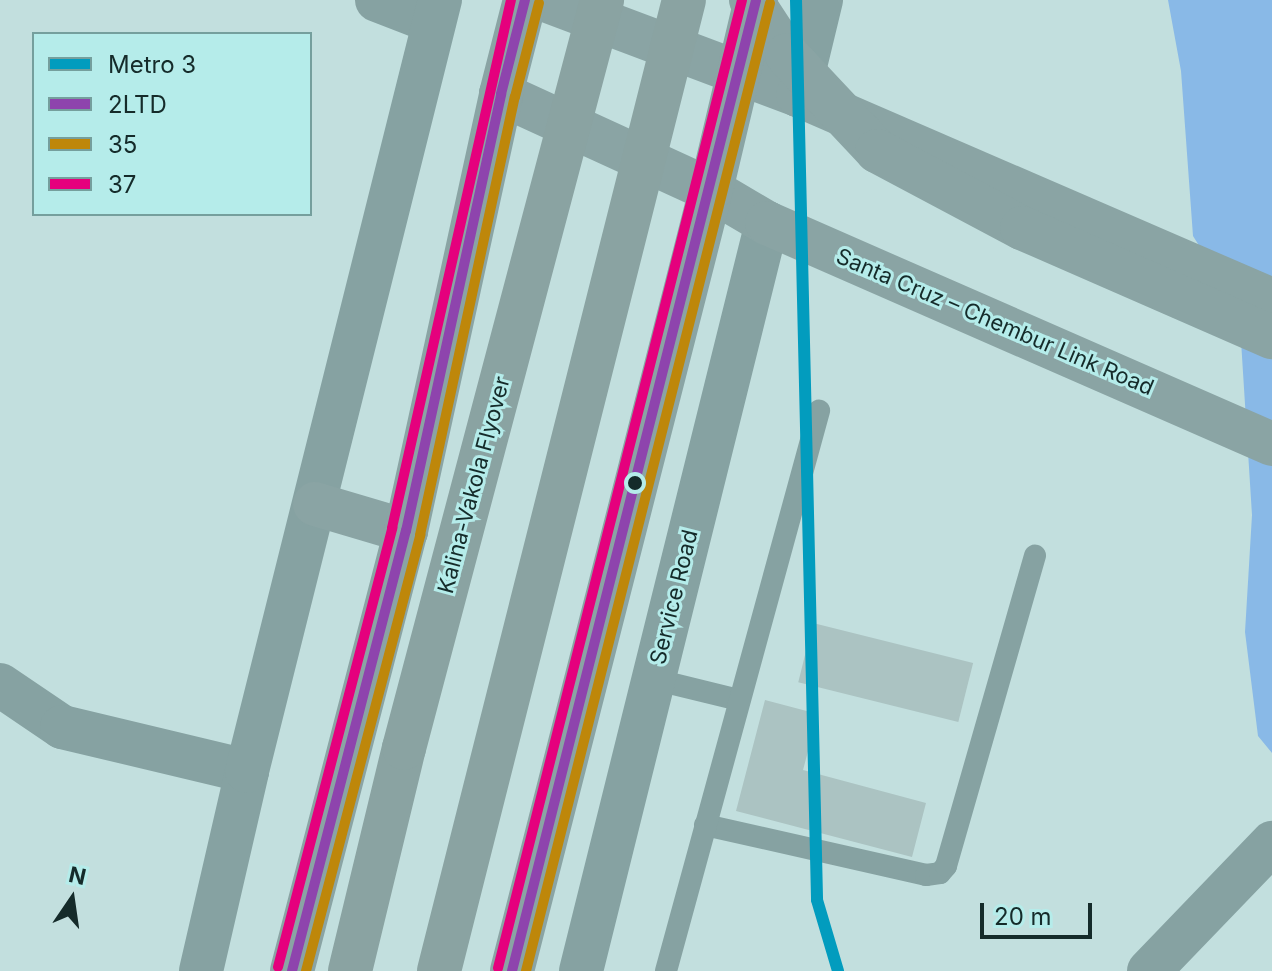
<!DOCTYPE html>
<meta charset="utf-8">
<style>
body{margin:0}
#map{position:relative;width:1272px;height:971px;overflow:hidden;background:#c2dfde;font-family:Inter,sans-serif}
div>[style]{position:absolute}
.water>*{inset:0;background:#89b9e7}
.building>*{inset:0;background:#abc3c2;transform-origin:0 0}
.service>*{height:22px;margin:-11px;padding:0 11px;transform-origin:11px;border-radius:11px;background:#86a2a2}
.minor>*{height:44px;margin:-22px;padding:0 22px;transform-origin:22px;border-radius:22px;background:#86a2a2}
.tertiary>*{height:44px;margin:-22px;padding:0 22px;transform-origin:22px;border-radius:22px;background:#86a2a2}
.trunk>*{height:44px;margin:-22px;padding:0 22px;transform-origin:22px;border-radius:22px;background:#8aa4a4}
.trunk-bridge>*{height:44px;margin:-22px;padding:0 22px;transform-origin:22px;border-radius:22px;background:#8aa4a4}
.motorway-bridge>*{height:44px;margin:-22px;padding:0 22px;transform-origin:22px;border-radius:22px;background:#8aa3a2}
.bus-1>*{height:10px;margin:-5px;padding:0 5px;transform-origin:5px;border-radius:5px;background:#8e44ad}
.bus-2>*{height:10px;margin:-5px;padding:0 5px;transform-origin:5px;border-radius:5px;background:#be870a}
.bus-3>*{height:10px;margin:-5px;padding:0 5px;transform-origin:5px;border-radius:5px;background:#e5007d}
.metro-1>*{height:12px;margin:-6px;padding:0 6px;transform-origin:6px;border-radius:6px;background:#029cbe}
.dots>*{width:22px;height:22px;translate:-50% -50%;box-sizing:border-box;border:4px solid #b5ecea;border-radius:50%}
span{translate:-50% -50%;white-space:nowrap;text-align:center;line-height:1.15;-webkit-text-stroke:6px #b5ecea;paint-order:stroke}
.street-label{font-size:22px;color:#152b2a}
.legend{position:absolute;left:32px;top:32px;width:280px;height:184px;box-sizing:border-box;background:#b5ecea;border:2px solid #759f9d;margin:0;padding:10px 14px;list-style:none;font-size:24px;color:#152b2a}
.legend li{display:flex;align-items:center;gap:16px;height:40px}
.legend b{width:40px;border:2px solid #759f9d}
.north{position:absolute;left:32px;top:859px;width:80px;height:80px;-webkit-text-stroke:6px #b5ecea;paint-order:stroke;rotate:13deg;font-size:22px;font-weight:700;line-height:32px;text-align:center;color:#152b2a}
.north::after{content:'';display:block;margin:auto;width:28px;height:36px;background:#152b2a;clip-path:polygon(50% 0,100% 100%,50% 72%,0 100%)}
.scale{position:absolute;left:980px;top:903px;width:112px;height:36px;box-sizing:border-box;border:4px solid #152b2a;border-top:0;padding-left:10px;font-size:24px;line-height:28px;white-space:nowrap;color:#152b2a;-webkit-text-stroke:6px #b5ecea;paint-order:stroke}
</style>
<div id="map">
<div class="water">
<i style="clip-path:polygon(1168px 0,1272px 0,1272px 753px,1258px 736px,1245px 632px,1252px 515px,1239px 309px,1193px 236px,1181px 71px)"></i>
</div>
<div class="building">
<i style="left:813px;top:623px;width:165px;height:61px;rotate:14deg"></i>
<i style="clip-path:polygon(765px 700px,818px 714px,803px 770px,926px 803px,912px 857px,736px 811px)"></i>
</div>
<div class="service">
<i style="left:653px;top:679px;width:89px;rotate:13.7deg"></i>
<i style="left:705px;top:825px;width:227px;rotate:12.7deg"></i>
<i style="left:926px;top:875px;width:14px;rotate:-8deg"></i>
<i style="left:940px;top:873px;width:9px;rotate:-49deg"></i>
<i style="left:946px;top:866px;width:323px;rotate:-74deg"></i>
<i style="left:666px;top:971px;width:581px;rotate:-74.72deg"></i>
</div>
<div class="minor">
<i style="left:377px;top:0;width:61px;rotate:21.1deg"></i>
<i style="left:0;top:685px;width:75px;rotate:34.1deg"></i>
<i style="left:62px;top:727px;width:190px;rotate:13.4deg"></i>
<i style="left:201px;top:971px;width:205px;rotate:-77deg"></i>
<i style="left:247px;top:771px;width:795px;rotate:-75.95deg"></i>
<i style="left:1149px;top:971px;width:178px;rotate:-46.1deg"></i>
</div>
<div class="tertiary">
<i style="left:798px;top:95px;width:98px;rotate:-76.4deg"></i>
<i style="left:581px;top:971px;width:771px;rotate:-76.04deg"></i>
</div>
<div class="trunk">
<i style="left:545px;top:0;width:270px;rotate:20.6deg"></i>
<i style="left:798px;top:95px;width:516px;rotate:23.39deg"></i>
<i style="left:501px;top:94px;width:231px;rotate:24.6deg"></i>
<i style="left:711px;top:190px;width:65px;rotate:30.5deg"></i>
<i style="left:767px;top:223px;width:551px;rotate:23.64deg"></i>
<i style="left:315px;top:504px;width:95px;rotate:16.5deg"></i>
<i style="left:292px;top:971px;width:455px;rotate:-75.5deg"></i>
<i style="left:406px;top:531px;width:447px;rotate:-77.7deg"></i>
<i style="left:501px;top:94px;width:97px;rotate:-75.7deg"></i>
<i style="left:512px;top:971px;width:806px;rotate:-75.71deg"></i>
<i style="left:711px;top:190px;width:195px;rotate:-76.7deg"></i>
</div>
<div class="trunk-bridge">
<i style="left:751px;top:0;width:66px;rotate:56.8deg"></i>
<i style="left:787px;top:55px;width:132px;rotate:46.8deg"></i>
<i style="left:877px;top:151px;width:164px;rotate:28deg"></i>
<i style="left:1022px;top:228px;width:273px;rotate:23.6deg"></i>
</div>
<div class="motorway-bridge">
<i style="left:350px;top:971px;width:229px;rotate:-76.4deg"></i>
<i style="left:404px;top:748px;width:774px;rotate:-75.17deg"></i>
<i style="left:439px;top:971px;width:1001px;rotate:-75.84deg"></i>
</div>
<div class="bus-1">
<i style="left:292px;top:971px;width:455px;rotate:-75.5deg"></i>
<i style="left:406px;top:531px;width:447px;rotate:-77.7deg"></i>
<i style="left:501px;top:94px;width:97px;rotate:-75.7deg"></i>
<i style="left:512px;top:971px;width:1001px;rotate:-75.89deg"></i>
</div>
<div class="bus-2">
<i style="left:306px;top:971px;width:451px;rotate:-75.3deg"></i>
<i style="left:420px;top:535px;width:448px;rotate:-77.8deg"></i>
<i style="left:515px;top:97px;width:97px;rotate:-75.7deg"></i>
<i style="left:526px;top:971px;width:998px;rotate:-75.85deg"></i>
</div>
<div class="bus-3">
<i style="left:278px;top:967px;width:454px;rotate:-75.4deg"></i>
<i style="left:392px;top:528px;width:541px;rotate:-77.3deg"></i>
<i style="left:498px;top:968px;width:998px;rotate:-75.85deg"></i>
</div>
<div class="metro-1">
<i style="left:796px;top:0;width:900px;rotate:88.66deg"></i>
<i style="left:817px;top:900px;width:74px;rotate:73.5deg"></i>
</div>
<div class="dots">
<i style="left:635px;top:483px;background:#152b2a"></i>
</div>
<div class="street-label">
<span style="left:995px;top:322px;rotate:23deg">Santa Cruz – Chembur Link Road</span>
<span style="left:474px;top:485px;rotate:-75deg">Kalina-Vakola Flyover</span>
<span style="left:674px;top:597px;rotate:-76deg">Service Road</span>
</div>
<ul class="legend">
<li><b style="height:10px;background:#029cbe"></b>Metro 3</li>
<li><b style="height:10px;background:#8e44ad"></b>2LTD</li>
<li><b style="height:10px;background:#be870a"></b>35</li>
<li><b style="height:10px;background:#e5007d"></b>37</li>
</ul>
<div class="north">N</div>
<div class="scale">20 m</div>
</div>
